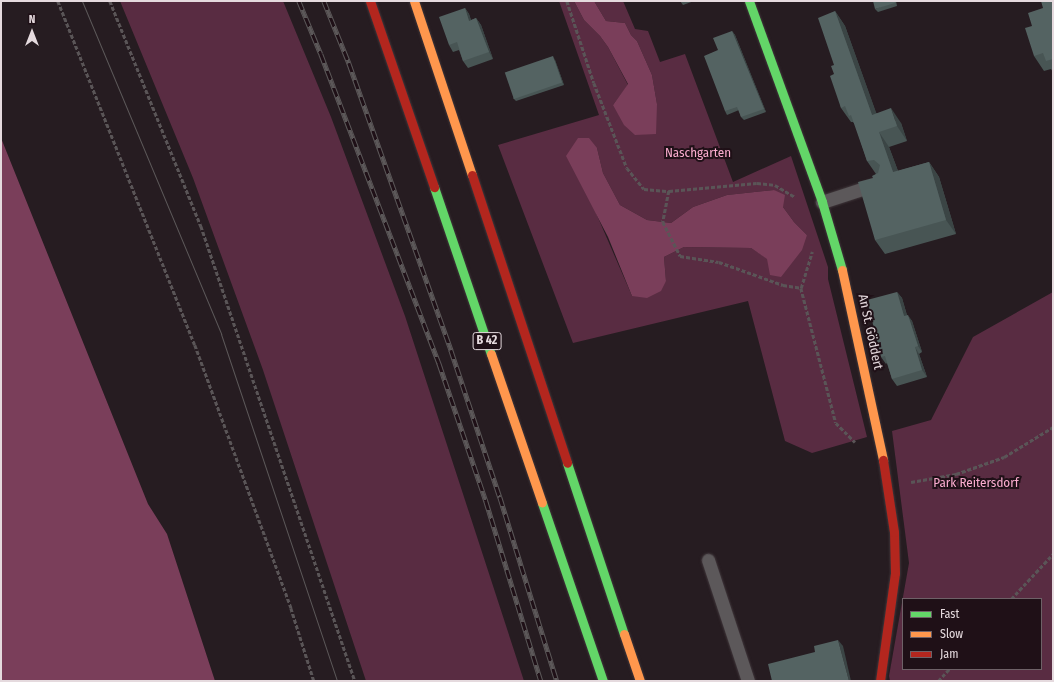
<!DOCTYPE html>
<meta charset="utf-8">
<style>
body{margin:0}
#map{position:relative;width:1054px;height:682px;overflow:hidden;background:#261c21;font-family:"Fira Sans Condensed",sans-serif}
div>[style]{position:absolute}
.green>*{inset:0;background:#592c42}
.water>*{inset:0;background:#7a3e5a}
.path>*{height:2.5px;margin-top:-1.25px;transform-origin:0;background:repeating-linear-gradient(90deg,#5a5557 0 4px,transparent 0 6px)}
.roads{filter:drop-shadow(0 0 1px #40373b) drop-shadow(0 0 1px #40373b)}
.lane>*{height:13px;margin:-6.5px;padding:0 6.5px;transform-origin:6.5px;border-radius:6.5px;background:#5c585a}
.fast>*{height:9px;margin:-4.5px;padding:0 4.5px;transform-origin:4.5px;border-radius:4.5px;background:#63d668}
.slow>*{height:9px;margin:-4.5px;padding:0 4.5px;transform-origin:4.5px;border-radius:4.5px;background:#ff974d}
.jam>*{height:9px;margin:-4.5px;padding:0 4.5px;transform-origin:4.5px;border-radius:4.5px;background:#b3261e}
.tram>*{height:1px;margin:-0.5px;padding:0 0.5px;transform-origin:0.5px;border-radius:0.5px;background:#5c5859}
.rail>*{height:4.5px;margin-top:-2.25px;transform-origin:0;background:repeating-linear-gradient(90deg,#1f1017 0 9px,#5c5859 0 18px);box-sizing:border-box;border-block:1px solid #5c5859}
.wall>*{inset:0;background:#485554}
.shaded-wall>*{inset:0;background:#3b4545}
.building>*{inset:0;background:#546362;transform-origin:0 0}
span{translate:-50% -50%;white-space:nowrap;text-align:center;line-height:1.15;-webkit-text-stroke:4px #1f1017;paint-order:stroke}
.shield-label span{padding:1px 3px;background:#1f1017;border:1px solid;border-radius:3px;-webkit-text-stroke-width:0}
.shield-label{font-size:12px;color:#e5dade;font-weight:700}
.park-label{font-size:13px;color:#fbaccf}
.street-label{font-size:13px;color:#e5dade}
.frame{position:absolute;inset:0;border:2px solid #e5dade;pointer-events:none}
.legend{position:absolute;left:902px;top:598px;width:140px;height:72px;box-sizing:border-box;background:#1f1017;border:1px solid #6e6167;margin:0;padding:5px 7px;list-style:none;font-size:12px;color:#e5dade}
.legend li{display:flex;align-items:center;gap:8px;height:20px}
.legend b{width:20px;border:1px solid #6e6167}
.north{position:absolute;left:12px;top:12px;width:40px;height:40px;-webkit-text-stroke:3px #1f1017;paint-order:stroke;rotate:0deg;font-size:11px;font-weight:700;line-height:16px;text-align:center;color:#e5dade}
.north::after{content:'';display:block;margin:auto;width:14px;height:18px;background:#e5dade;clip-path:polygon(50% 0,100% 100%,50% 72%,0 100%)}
</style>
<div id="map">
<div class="green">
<i style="clip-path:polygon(120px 1px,283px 1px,331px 117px,405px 316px,524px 681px,366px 681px,263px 370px,193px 178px)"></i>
<i style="clip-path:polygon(evenodd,559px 1px,574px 1px,584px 20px,600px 36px,608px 47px,628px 85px,613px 105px,657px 104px,652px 75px,637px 41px,631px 35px,625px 23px,606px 21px,594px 1px,623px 1px,635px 29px,648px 31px,660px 62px,685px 54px,733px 182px,791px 156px,828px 267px,828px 279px,867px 437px,812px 453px,785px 441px,748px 301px,573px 343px,498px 145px,599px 115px,559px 1px,597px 148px,603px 173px,620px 205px,647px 220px,671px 223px,693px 207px,727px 195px,774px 190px,783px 207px,794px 222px,807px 235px,768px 259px,751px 248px,684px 247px,664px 257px,666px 281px,632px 296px,596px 213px,597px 148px)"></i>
<i style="clip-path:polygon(evenodd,1053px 292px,1053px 681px,890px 681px,889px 676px,909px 563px,892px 431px,931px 420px,973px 337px,1053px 292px,903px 599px,1041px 599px,1041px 669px,903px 669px,903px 599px)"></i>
</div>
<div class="water">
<i style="clip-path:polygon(574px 1px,594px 1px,606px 21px,625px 23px,631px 35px,637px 41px,652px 75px,657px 104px,656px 134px,635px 135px,624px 125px,613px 105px,628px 84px,608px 47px,600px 36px,584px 20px)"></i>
<i style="clip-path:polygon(1px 138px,148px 504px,167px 534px,215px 681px,1px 681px)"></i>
<i style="clip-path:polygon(578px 138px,589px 138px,597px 148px,603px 173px,620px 205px,647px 220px,671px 223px,693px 207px,727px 195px,774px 190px,785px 195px,783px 207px,794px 222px,807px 235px,802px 250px,781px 277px,770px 275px,767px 259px,751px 248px,684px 247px,664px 257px,666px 281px,661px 291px,647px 298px,632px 296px,608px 237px,566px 156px)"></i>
</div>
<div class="path">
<i style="left:58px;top:1px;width:370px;rotate:68.3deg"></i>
<i style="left:195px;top:345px;width:280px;rotate:69.9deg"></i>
<i style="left:291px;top:608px;width:77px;rotate:72.5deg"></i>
<i style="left:110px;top:1px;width:243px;rotate:68deg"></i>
<i style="left:201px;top:226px;width:480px;rotate:71.3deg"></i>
<i style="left:567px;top:1px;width:86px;rotate:71.8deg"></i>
<i style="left:594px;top:83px;width:91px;rotate:68.8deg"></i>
<i style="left:627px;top:168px;width:27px;rotate:51deg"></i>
<i style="left:644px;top:189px;width:25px;rotate:5deg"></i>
<i style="left:669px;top:191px;width:88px;rotate:-5.2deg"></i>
<i style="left:757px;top:183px;width:18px;rotate:6deg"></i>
<i style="left:775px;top:185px;width:23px;rotate:31deg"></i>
<i style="left:669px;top:191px;width:32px;rotate:101deg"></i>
<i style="left:663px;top:222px;width:38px;rotate:63deg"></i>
<i style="left:680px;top:256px;width:39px;rotate:9deg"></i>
<i style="left:719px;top:262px;width:68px;rotate:19.8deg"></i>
<i style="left:783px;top:285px;width:18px;rotate:9deg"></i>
<i style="left:801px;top:288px;width:139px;rotate:75.5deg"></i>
<i style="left:836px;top:423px;width:27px;rotate:45deg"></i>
<i style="left:801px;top:288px;width:38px;rotate:-73deg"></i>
<i style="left:911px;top:482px;width:46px;rotate:-10.1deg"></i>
<i style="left:956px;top:474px;width:51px;rotate:-19.5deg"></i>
<i style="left:1004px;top:457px;width:57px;rotate:-31.5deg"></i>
<i style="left:1011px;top:599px;width:62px;rotate:-47deg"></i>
<i style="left:938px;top:681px;width:16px;rotate:-47deg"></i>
</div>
<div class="roads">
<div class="lane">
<i style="left:822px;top:202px;width:58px;rotate:-18.1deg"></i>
<i style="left:708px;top:560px;width:127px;rotate:71.7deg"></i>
</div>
<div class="fast">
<i style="left:749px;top:1px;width:214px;rotate:70deg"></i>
<i style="left:822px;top:202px;width:71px;rotate:73.6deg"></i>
<i style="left:434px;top:187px;width:176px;rotate:71.2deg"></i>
<i style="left:567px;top:463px;width:180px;rotate:71.6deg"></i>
<i style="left:542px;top:503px;width:188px;rotate:71.1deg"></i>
</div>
<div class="slow">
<i style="left:414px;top:1px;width:183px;rotate:71.6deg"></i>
<i style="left:842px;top:270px;width:194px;rotate:77.8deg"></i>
<i style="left:491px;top:354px;width:157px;rotate:71.1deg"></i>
<i style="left:624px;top:634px;width:50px;rotate:71.2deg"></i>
</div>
<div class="jam">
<i style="left:370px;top:1px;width:197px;rotate:71deg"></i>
<i style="left:472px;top:175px;width:303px;rotate:71.7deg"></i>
<i style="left:880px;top:681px;width:109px;rotate:-82.1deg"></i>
<i style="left:895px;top:573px;width:41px;rotate:-91.4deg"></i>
<i style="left:894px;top:532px;width:73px;rotate:-98.7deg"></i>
</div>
</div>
<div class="tram">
<i style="left:82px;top:1px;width:361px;rotate:67.3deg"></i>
<i style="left:221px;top:334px;width:366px;rotate:71.5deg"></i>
</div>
<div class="rail">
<i style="left:299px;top:1px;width:57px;rotate:67.5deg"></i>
<i style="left:321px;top:54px;width:331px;rotate:69.1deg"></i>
<i style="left:439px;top:363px;width:146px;rotate:71.2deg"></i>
<i style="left:486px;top:501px;width:188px;rotate:73deg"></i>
<i style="left:324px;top:1px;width:67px;rotate:68deg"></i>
<i style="left:349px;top:63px;width:305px;rotate:70.4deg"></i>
<i style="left:451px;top:350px;width:155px;rotate:71.6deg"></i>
<i style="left:500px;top:497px;width:193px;rotate:72.8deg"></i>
</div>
<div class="wall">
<i style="clip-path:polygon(680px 1px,694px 1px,683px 5px)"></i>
<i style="clip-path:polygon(896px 1px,897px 6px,878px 12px,875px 9px)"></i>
<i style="clip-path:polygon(1053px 1px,1053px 72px,1051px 69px,1044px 71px,1034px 56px,1043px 8px)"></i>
<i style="clip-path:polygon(465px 8px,469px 14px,471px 20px,476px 18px,481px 25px,493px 59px,468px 68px,463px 61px,459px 50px,453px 52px,449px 45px)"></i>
<i style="clip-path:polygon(835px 11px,845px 26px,876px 113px,901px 123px,907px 141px,889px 147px,898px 171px,929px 162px,939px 177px,956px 234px,885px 254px,875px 240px,873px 178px,876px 174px,867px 161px,855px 124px,853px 122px,851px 122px,841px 108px,834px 74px)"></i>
<i style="clip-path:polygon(732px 31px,735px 35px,766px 112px,744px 120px,741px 117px,739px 110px,727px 115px,725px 111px,718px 50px)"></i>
<i style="clip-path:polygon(555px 60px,564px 85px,516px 101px,513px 98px)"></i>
<i style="clip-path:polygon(897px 292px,902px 298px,907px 315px,912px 321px,922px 352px,919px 354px,927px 377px,897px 386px,892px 379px,887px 363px,886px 364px,881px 357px)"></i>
</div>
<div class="shaded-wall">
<i style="clip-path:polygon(465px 8px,469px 14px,473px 27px,469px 21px)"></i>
<i style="clip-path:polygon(835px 11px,845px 26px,882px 129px,872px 115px)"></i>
<i style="clip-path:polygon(476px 18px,481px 25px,493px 59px,489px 52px)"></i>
<i style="clip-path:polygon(732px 31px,735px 35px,766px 112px,764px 109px)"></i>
<i style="clip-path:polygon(553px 56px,555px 60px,564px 85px,562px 82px)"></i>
<i style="clip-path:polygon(891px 108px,901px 123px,907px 141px,897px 126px)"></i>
<i style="clip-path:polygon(879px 132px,889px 147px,904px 187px,893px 172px)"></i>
<i style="clip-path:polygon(929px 162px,939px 177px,956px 234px,946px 220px)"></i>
<i style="clip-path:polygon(897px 292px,902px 298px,909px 323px,904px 316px)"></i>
<i style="clip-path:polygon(908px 315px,912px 321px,922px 352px,918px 346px)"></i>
<i style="clip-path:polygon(915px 347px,919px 354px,927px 377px,922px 370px)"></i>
<i style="clip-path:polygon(838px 640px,843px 646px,851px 681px,849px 681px)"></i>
</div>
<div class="building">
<i style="clip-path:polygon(873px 1px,894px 1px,895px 3px,875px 9px)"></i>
<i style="clip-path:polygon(1041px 1px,1053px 1px,1053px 59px,1046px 61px,1043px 53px,1034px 56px,1025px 28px,1032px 26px,1028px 13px,1043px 8px)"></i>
<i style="clip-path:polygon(465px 8px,469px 21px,476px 18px,489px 52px,463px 61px,457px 42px,449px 45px,439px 17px)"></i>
<i style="clip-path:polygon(835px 11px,872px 115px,891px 108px,897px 126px,879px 132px,893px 172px,929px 162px,946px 220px,875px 240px,858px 182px,873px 178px,872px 176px,878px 173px,880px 165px,874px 160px,867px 161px,851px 115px,849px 116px,845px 106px,841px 108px,830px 76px,834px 74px,831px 66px,834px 65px,818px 18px)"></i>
<i style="clip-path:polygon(732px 31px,764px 109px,741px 117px,737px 107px,725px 111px,704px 56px,718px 50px,713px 38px)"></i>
<i style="left:553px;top:56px;width:28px;height:51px;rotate:71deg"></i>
<i style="clip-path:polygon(897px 292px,904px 316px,908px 315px,918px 346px,915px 347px,922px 370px,892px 379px,885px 356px,881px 357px,867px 300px)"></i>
<i style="clip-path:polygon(838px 640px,849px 681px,772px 681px,768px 664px,815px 652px,814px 646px)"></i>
</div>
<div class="shield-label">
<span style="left:487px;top:341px">B 42</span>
</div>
<div class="park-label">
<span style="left:698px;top:153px">Naschgarten</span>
<span style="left:976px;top:483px">Park Reitersdorf</span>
</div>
<div class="street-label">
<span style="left:870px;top:332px;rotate:78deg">An St. Göddert</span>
</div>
<div class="frame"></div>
<ul class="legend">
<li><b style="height:5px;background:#63d668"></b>Fast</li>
<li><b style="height:5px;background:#ff974d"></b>Slow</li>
<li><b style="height:5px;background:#b3261e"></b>Jam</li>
</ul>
<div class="north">N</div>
</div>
